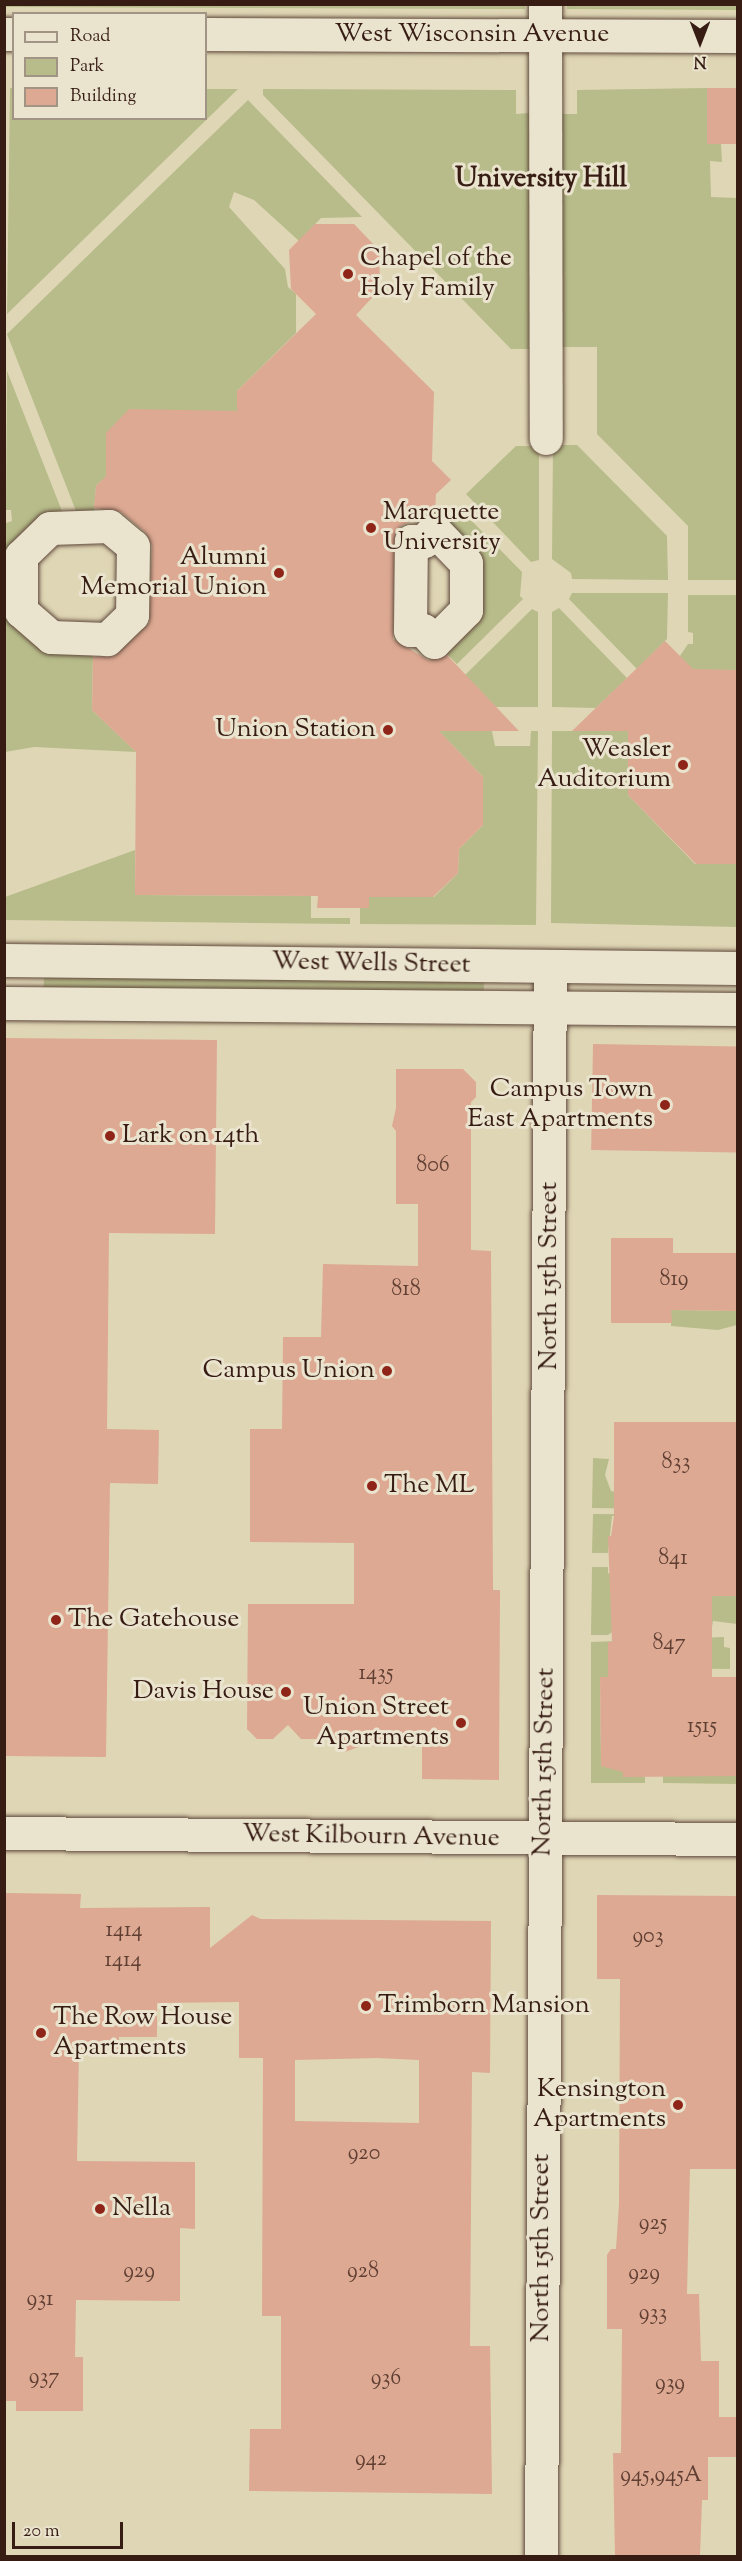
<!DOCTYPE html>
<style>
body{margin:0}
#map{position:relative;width:742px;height:2561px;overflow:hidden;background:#dfd6b5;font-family:"Sorts Mill Goudy",serif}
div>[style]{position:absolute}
.green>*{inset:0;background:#b7bc8a;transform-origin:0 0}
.building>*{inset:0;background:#dda993;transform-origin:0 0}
.roads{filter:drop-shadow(0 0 2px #614a3c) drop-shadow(0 0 2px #614a3c)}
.street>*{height:33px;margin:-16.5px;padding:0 16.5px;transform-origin:16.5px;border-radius:16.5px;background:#eae4cf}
.secondary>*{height:33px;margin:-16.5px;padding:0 16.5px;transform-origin:16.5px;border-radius:16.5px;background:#eae4cf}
.dots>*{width:16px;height:16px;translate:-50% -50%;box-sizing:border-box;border:3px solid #eae4cf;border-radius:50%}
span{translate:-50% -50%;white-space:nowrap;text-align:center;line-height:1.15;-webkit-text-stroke:6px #eae4cf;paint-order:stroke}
.number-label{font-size:22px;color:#603f33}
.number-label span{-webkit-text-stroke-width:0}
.street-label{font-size:26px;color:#371c13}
.poi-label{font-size:26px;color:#371c13}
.left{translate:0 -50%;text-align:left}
.right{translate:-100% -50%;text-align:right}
.neighbourhood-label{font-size:27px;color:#371c13;font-weight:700}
.frame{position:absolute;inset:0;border:6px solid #371c13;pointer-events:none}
.legend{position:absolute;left:12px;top:12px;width:195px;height:108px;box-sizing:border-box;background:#eae4cf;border:2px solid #a29484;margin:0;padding:8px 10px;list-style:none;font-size:18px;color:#371c13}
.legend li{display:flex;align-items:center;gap:12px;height:30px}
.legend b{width:30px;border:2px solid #a29484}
.north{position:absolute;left:670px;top:12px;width:60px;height:60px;-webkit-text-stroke:4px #eae4cf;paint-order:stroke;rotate:180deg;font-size:16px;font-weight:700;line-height:24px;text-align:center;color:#371c13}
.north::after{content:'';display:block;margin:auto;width:21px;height:27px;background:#371c13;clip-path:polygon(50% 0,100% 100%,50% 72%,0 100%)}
.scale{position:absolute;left:12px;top:2522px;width:111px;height:27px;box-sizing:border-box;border:3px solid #371c13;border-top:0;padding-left:8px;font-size:18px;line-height:21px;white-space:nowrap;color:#371c13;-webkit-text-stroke:4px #eae4cf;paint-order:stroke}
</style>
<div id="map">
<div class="green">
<i style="clip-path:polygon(5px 4px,525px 4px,525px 9px,5px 7px)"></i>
<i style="clip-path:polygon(567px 4px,737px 4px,738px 10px,567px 9px)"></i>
<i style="clip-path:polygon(10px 88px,13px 88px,14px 118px,206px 118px,206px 89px,238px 89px,7px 314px)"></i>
<i style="clip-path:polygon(707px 88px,707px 143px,721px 144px,722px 162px,710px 161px,711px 197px,737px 198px,737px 580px,688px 580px,688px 526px,597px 434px,597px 347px,561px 347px,561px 114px,577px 114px,577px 90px)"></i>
<i style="clip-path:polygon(263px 89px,516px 90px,516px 114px,529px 113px,533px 349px,511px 349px,263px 95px)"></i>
<i style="clip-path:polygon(248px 100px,362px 217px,321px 218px,299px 241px,254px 200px,234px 192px,229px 207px,285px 269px,288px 287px,296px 294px,296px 333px,237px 391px,237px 411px,114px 469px,96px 486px,94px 511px,83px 529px,7px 334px)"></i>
<i style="clip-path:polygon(7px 371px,69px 529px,5px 576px,6px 523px,12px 521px,11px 510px,6px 510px)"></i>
<i style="clip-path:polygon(553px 445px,577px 445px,667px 536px,668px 580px,572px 579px,571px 573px,552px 559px)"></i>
<i style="clip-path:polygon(516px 446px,539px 446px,539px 560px,531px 562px,466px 494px)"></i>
<i style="clip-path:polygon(458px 507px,522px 572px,520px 596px,523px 599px,457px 664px,434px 642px,466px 610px,434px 530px)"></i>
<i style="clip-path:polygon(5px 590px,93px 653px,92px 710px,136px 752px,34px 747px,5px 752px)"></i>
<i style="clip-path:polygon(572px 593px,668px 593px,667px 639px,637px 669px,569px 599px)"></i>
<i style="clip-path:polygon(688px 595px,737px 595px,737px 670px,677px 690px,680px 656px,688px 644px,693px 644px,693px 633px,688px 632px)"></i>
<i style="clip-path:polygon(559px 608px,627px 678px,596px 708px,552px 707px,552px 612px)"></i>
<i style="clip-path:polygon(532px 609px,538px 612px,538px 707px,496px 707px,465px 675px)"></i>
<i style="clip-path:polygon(630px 704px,628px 795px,695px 864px,737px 864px,737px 927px,551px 923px,552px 731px,602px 731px)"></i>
<i style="clip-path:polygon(436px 728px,492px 731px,495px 746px,530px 746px,531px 731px,538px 731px,536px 925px,360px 924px,360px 908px,369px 897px,434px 897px,458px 873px,459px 849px,483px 825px,483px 777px)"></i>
<i style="clip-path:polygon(135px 850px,135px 895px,311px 896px,311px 918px,350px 918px,350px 924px,5px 920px,5px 897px)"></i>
<i style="left:44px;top:975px;width:440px;height:13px;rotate:1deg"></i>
<i style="clip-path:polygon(671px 1310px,737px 1311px,737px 1325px,718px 1330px,671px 1326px)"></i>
<i style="clip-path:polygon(593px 1458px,609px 1459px,605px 1475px,611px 1491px,737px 1510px,592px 1508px)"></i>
<i style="clip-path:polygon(593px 1514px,737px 1515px,612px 1516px,608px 1553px,592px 1553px)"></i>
<i style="clip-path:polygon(592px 1567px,608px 1567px,608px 1573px,656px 1596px,737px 1596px,737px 1624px,713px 1621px,712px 1627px,619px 1627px,608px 1635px,591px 1635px)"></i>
<i style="clip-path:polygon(724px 1637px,724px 1647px,730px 1648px,730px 1669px,656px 1668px,656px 1677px,600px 1678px,601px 1763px,645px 1777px,645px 1783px,591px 1783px,591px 1642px)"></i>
<i style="clip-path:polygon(664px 1688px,737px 1776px,738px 1784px,663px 1783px)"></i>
</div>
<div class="building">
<i style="left:707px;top:88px;width:31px;height:56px"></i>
<i style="clip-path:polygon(315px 224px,354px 224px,379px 250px,380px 289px,356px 315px,434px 392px,432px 461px,451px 480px,436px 494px,435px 512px,402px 525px,395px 532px,393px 639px,428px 660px,447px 655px,519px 731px,439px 731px,483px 777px,483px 825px,459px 849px,458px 873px,433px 897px,369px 897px,369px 908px,317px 908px,318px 896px,135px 895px,136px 752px,92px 710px,93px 657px,114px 656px,149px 623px,152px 546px,145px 532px,121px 512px,94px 508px,96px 486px,106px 476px,106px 433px,129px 409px,237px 411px,237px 391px,316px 314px,291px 289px,289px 250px)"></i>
<i style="clip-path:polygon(665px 641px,693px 669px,738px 670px,738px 864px,696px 864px,628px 795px,628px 731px,572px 731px)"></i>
<i style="clip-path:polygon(4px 1038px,217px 1040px,215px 1234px,109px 1233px,107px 1429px,159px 1430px,158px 1484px,110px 1483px,106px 1757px,4px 1756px)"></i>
<i style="left:593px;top:1044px;width:145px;height:106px;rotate:1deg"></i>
<i style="clip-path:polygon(396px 1069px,463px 1069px,476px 1082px,476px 1097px,471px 1102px,471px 1250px,491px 1251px,493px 1590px,500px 1590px,499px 1780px,422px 1779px,422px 1747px,361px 1746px,345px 1752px,326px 1739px,301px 1739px,288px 1725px,273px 1739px,257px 1739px,247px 1729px,248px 1604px,354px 1604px,354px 1543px,250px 1542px,250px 1429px,282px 1429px,283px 1337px,321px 1337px,323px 1264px,418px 1266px,418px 1204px,396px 1204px,396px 1131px,392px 1126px,396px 1108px)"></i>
<i style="clip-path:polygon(611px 1238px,673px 1238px,673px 1253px,738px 1253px,738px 1311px,671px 1310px,672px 1323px,611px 1323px)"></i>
<i style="clip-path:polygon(614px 1422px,738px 1422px,738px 1596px,712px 1596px,712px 1677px,738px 1677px,738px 1776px,623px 1777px,623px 1772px,601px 1766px,600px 1677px,608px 1677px,608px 1642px,612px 1642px,608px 1536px,611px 1536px,614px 1516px)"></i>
<i style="clip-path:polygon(evenodd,4px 1893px,81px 1894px,80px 1908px,210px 1907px,210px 1948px,252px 1915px,261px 1919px,491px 1921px,490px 2073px,472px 2072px,470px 2346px,490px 2346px,492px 2494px,249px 2491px,250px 2429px,281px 2429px,281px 2316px,262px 2316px,263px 2058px,239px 2058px,239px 2002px,157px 2003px,157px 2037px,119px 2037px,119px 2049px,79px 2049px,77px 2161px,195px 2162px,195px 2229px,180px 2228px,180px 2301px,76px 2300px,75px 2357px,83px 2357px,83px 2411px,16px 2411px,16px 2401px,4px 2401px,4px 1893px,377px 2058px,419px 2060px,419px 2123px,295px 2121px,295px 2060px,377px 2058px)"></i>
<i style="clip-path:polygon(597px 1895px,738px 1896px,738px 2169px,690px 2169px,687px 2294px,699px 2294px,701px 2361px,719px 2361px,719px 2417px,738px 2417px,738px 2457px,708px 2457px,708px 2500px,702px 2500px,700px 2556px,615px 2556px,613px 2453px,621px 2453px,622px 2329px,607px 2329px,607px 2255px,611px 2249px,616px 2249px,619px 2204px,620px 1979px,597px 1979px)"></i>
</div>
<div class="roads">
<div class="street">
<i style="left:545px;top:4px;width:434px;rotate:89.9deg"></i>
<i style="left:109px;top:526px;width:31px;rotate:40deg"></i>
<i style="left:133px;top:546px;width:69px;rotate:90.8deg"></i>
<i style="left:132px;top:615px;width:35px;rotate:136deg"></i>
<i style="left:107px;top:639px;width:56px;rotate:-178deg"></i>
<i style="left:51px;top:637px;width:40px;rotate:-139deg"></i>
<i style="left:21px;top:611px;width:55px;rotate:-90deg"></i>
<i style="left:21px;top:556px;width:40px;rotate:-44deg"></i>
<i style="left:50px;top:528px;width:59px;rotate:-1.9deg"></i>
<i style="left:434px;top:530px;width:46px;rotate:45.9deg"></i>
<i style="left:466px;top:563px;width:47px;rotate:90deg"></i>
<i style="left:466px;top:610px;width:45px;rotate:135deg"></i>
<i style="left:434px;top:642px;width:16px;rotate:-133deg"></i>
<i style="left:423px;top:630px;width:13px;rotate:180deg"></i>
<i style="left:410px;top:630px;width:89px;rotate:-89.4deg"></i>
<i style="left:411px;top:541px;width:13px"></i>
<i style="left:424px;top:541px;width:15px;rotate:-48deg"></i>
<i style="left:4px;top:1833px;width:734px;rotate:0.47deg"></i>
<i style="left:541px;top:2556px;width:1589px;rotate:-89.68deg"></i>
</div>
<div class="secondary">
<i style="left:4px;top:34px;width:10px"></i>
<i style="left:206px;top:34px;width:532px;rotate:0.22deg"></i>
<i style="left:4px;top:960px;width:734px;rotate:0.62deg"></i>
<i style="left:4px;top:1003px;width:734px;rotate:0.47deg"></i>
</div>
</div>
<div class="dots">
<i style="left:348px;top:274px;background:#8f2418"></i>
<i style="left:371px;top:528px;background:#8f2418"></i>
<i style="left:279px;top:573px;background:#8f2418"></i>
<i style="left:388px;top:730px;background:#8f2418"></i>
<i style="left:683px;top:765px;background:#8f2418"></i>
<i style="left:665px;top:1105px;background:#8f2418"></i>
<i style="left:110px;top:1136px;background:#8f2418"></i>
<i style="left:387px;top:1371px;background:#8f2418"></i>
<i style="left:372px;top:1486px;background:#8f2418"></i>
<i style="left:56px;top:1620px;background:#8f2418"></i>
<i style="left:286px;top:1692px;background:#8f2418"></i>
<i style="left:461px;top:1723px;background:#8f2418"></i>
<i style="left:366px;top:2006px;background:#8f2418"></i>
<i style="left:41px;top:2033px;background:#8f2418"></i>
<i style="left:678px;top:2105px;background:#8f2418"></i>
<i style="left:100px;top:2209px;background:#8f2418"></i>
</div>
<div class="number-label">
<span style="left:433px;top:1167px">806</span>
<span style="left:674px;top:1281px">819</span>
<span style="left:406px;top:1291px">818</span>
<span style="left:676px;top:1464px">833</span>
<span style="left:673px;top:1560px">841</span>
<span style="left:669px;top:1645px">847</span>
<span style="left:376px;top:1675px">1435</span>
<span style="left:702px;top:1728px">1515</span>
<span style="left:124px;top:1932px">1414</span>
<span style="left:648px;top:1938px">903</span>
<span style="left:123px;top:1962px">1414</span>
<span style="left:364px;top:2155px">920</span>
<span style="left:653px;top:2225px">925</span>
<span style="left:139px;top:2273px">929</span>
<span style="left:363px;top:2273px">928</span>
<span style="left:644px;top:2275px">929</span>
<span style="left:40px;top:2301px">931</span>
<span style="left:653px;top:2315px">933</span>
<span style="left:44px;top:2379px">937</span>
<span style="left:386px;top:2380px">936</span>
<span style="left:670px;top:2385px">939</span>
<span style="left:371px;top:2461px">942</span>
<span style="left:661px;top:2477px">945,945A</span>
</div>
<div class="street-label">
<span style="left:472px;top:35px">West Wisconsin Avenue</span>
<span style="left:371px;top:964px;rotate:1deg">West Wells Street</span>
<span style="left:550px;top:1276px;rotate:-90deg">North 15th Street</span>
<span style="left:545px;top:1762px;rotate:-89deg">North 15th Street</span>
<span style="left:371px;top:1837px;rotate:1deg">West Kilbourn Avenue</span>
<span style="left:542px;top:2248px;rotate:-90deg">North 15th Street</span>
</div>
<div class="poi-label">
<span class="left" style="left:360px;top:274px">Chapel of the<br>Holy Family</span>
<span class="left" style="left:383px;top:528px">Marquette<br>University</span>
<span class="right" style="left:267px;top:573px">Alumni<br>Memorial Union</span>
<span class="right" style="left:376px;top:730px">Union Station</span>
<span class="right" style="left:671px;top:765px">Weasler<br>Auditorium</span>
<span class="right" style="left:653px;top:1105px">Campus Town<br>East Apartments</span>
<span class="left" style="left:122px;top:1136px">Lark on 14th</span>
<span class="right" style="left:375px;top:1371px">Campus Union</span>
<span class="left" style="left:384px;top:1486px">The ML</span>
<span class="left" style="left:68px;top:1620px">The Gatehouse</span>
<span class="right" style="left:274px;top:1692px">Davis House</span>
<span class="right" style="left:449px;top:1723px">Union Street<br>Apartments</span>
<span class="left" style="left:378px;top:2006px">Trimborn Mansion</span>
<span class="left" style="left:53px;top:2033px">The Row House<br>Apartments</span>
<span class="right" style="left:666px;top:2105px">Kensington<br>Apartments</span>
<span class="left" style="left:112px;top:2209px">Nella</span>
</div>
<div class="neighbourhood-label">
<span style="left:541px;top:180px">University Hill</span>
</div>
<div class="frame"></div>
<ul class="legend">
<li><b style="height:8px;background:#eae4cf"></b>Road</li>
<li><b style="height:16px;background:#b7bc8a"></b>Park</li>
<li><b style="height:16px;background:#dda993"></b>Building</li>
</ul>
<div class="north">N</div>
<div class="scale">20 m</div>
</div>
